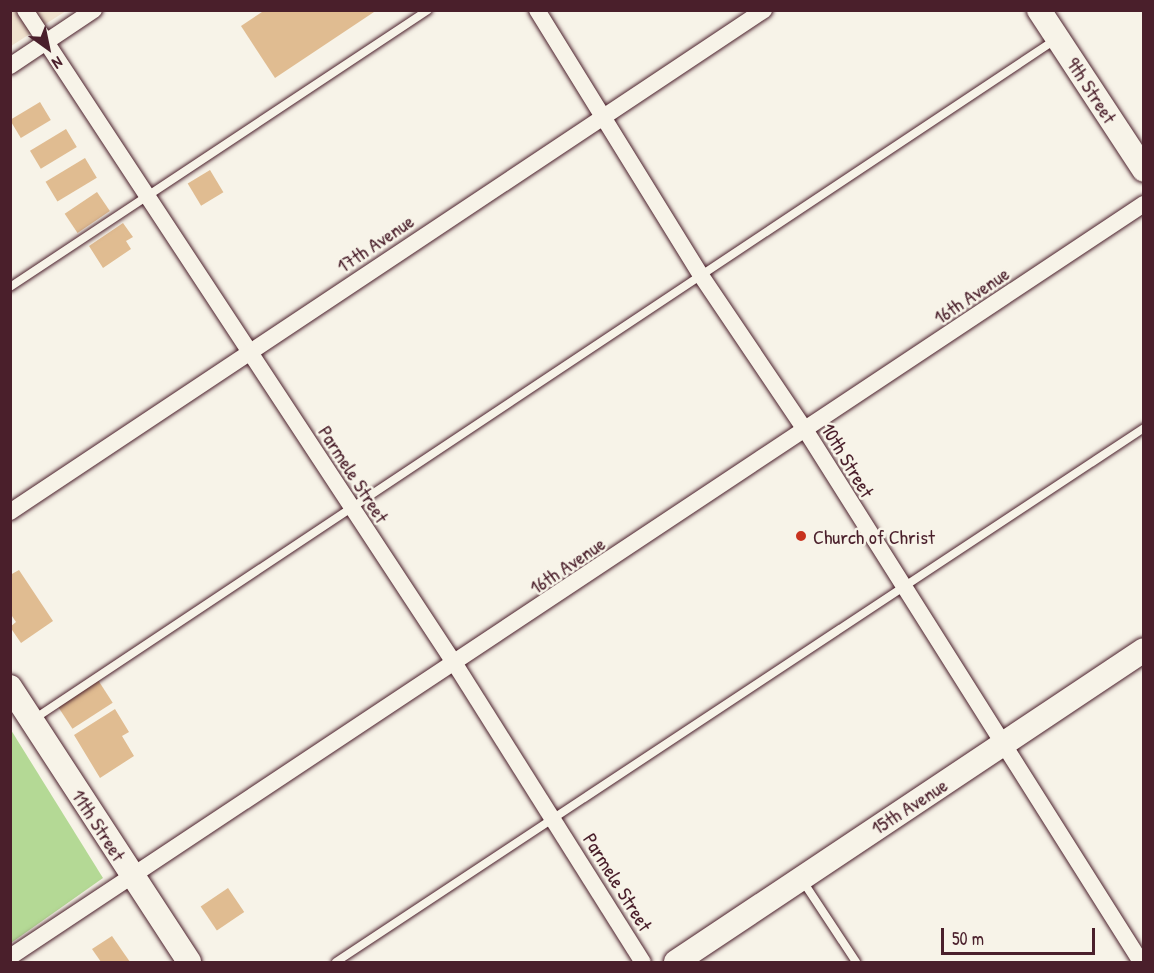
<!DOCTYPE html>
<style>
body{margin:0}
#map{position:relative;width:1154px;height:973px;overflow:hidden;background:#f7f3e8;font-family:"Patrick Hand",sans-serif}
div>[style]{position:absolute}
.built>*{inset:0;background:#f0e2ce}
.green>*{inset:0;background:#b4d995}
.building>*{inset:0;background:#e0bc91;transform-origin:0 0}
.roads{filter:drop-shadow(0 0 2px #4a1f2b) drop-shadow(0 0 2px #4a1f2b)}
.lane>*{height:8px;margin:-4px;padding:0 4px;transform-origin:4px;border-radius:4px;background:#f7f3e8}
.street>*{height:16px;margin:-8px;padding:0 8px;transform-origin:8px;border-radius:8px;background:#f7f3e8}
.secondary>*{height:24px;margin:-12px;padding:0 12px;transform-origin:12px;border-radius:12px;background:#f7f3e8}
.dots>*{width:16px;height:16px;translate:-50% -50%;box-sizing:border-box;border:3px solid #f7f3e8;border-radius:50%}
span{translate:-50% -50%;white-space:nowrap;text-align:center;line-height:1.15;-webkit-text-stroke:5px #f7f3e8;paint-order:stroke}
.street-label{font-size:20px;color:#4a1f2b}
.poi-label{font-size:20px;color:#4a1f2b}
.left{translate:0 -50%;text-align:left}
.frame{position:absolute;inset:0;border:12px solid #4a1f2b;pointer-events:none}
.north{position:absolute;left:18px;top:18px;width:60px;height:60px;-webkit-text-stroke:4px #f7f3e8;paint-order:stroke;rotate:147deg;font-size:16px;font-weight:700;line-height:24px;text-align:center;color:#4a1f2b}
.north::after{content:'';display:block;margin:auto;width:21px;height:27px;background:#4a1f2b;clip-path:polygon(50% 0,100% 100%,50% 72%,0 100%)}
.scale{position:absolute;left:941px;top:928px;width:154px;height:27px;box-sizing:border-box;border:3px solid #4a1f2b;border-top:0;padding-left:8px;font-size:18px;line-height:21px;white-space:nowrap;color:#4a1f2b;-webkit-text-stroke:4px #f7f3e8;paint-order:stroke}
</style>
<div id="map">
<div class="built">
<i style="clip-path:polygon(11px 11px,66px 11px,11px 46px)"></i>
</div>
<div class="green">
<i style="clip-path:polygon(11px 730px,103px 878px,11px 943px,10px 943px)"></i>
</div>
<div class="building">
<i style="clip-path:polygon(265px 10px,377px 10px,275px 78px,241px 26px)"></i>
<i style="left:40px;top:102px;width:21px;height:35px;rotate:59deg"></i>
<i style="left:66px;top:129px;width:21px;height:42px;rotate:59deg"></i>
<i style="left:85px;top:158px;width:23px;height:46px;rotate:59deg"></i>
<i style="left:210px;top:170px;width:26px;height:26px;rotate:59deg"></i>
<i style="left:97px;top:192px;width:23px;height:39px;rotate:56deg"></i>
<i style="clip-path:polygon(123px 223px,133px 237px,126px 241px,131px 249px,103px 268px,89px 246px)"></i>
<i style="clip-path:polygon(19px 570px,53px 621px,21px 643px,10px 627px,16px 622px,10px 613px,10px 575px)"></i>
<i style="left:98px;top:680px;width:27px;height:48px;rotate:57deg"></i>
<i style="clip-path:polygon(115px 709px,129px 732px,122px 736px,134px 756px,100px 778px,74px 735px)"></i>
<i style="left:228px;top:888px;width:29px;height:33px;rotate:56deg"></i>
<i style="clip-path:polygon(112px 936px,130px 962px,101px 962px,92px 949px)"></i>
</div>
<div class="roads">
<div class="lane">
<i style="left:10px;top:287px;width:501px;rotate:-33.53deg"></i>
<i style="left:34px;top:719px;width:1226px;rotate:-33.63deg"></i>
<i style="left:802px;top:880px;width:98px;rotate:56.6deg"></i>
<i style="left:336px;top:962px;width:969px;rotate:-33.46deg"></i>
</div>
<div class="street">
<i style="left:25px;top:10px;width:783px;rotate:56.68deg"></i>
<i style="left:455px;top:664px;width:352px;rotate:57.8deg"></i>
<i style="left:537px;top:10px;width:310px;rotate:58.3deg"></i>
<i style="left:700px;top:274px;width:189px;rotate:56deg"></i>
<i style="left:806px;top:431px;width:628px;rotate:57.75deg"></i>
<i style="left:10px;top:66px;width:101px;rotate:-33.7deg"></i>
<i style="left:10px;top:512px;width:906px;rotate:-33.65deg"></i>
<i style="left:10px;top:957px;width:1361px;rotate:-33.59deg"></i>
</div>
<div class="secondary">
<i style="left:1039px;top:10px;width:191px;rotate:56.7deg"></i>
<i style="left:10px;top:687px;width:328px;rotate:56.9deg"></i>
<i style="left:676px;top:962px;width:562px;rotate:-33.69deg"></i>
</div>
</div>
<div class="dots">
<i style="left:801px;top:536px;background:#c8321e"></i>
</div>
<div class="street-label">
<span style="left:1092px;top:90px;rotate:57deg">9th Street</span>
<span style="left:375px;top:243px;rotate:-34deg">17th Avenue</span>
<span style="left:971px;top:295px;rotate:-34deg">16th Avenue</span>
<span style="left:848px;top:460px;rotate:59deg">10th Street</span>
<span style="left:354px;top:474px;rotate:57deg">Parmele Street</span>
<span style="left:567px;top:565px;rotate:-34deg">16th Avenue</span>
<span style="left:909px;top:806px;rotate:-33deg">15th Avenue</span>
<span style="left:99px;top:825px;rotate:57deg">11th Street</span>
<span style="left:618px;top:882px;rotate:58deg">Parmele Street</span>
</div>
<div class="poi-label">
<span class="left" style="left:813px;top:536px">Church of Christ</span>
</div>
<div class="frame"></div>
<div class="north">N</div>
<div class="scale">50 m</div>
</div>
